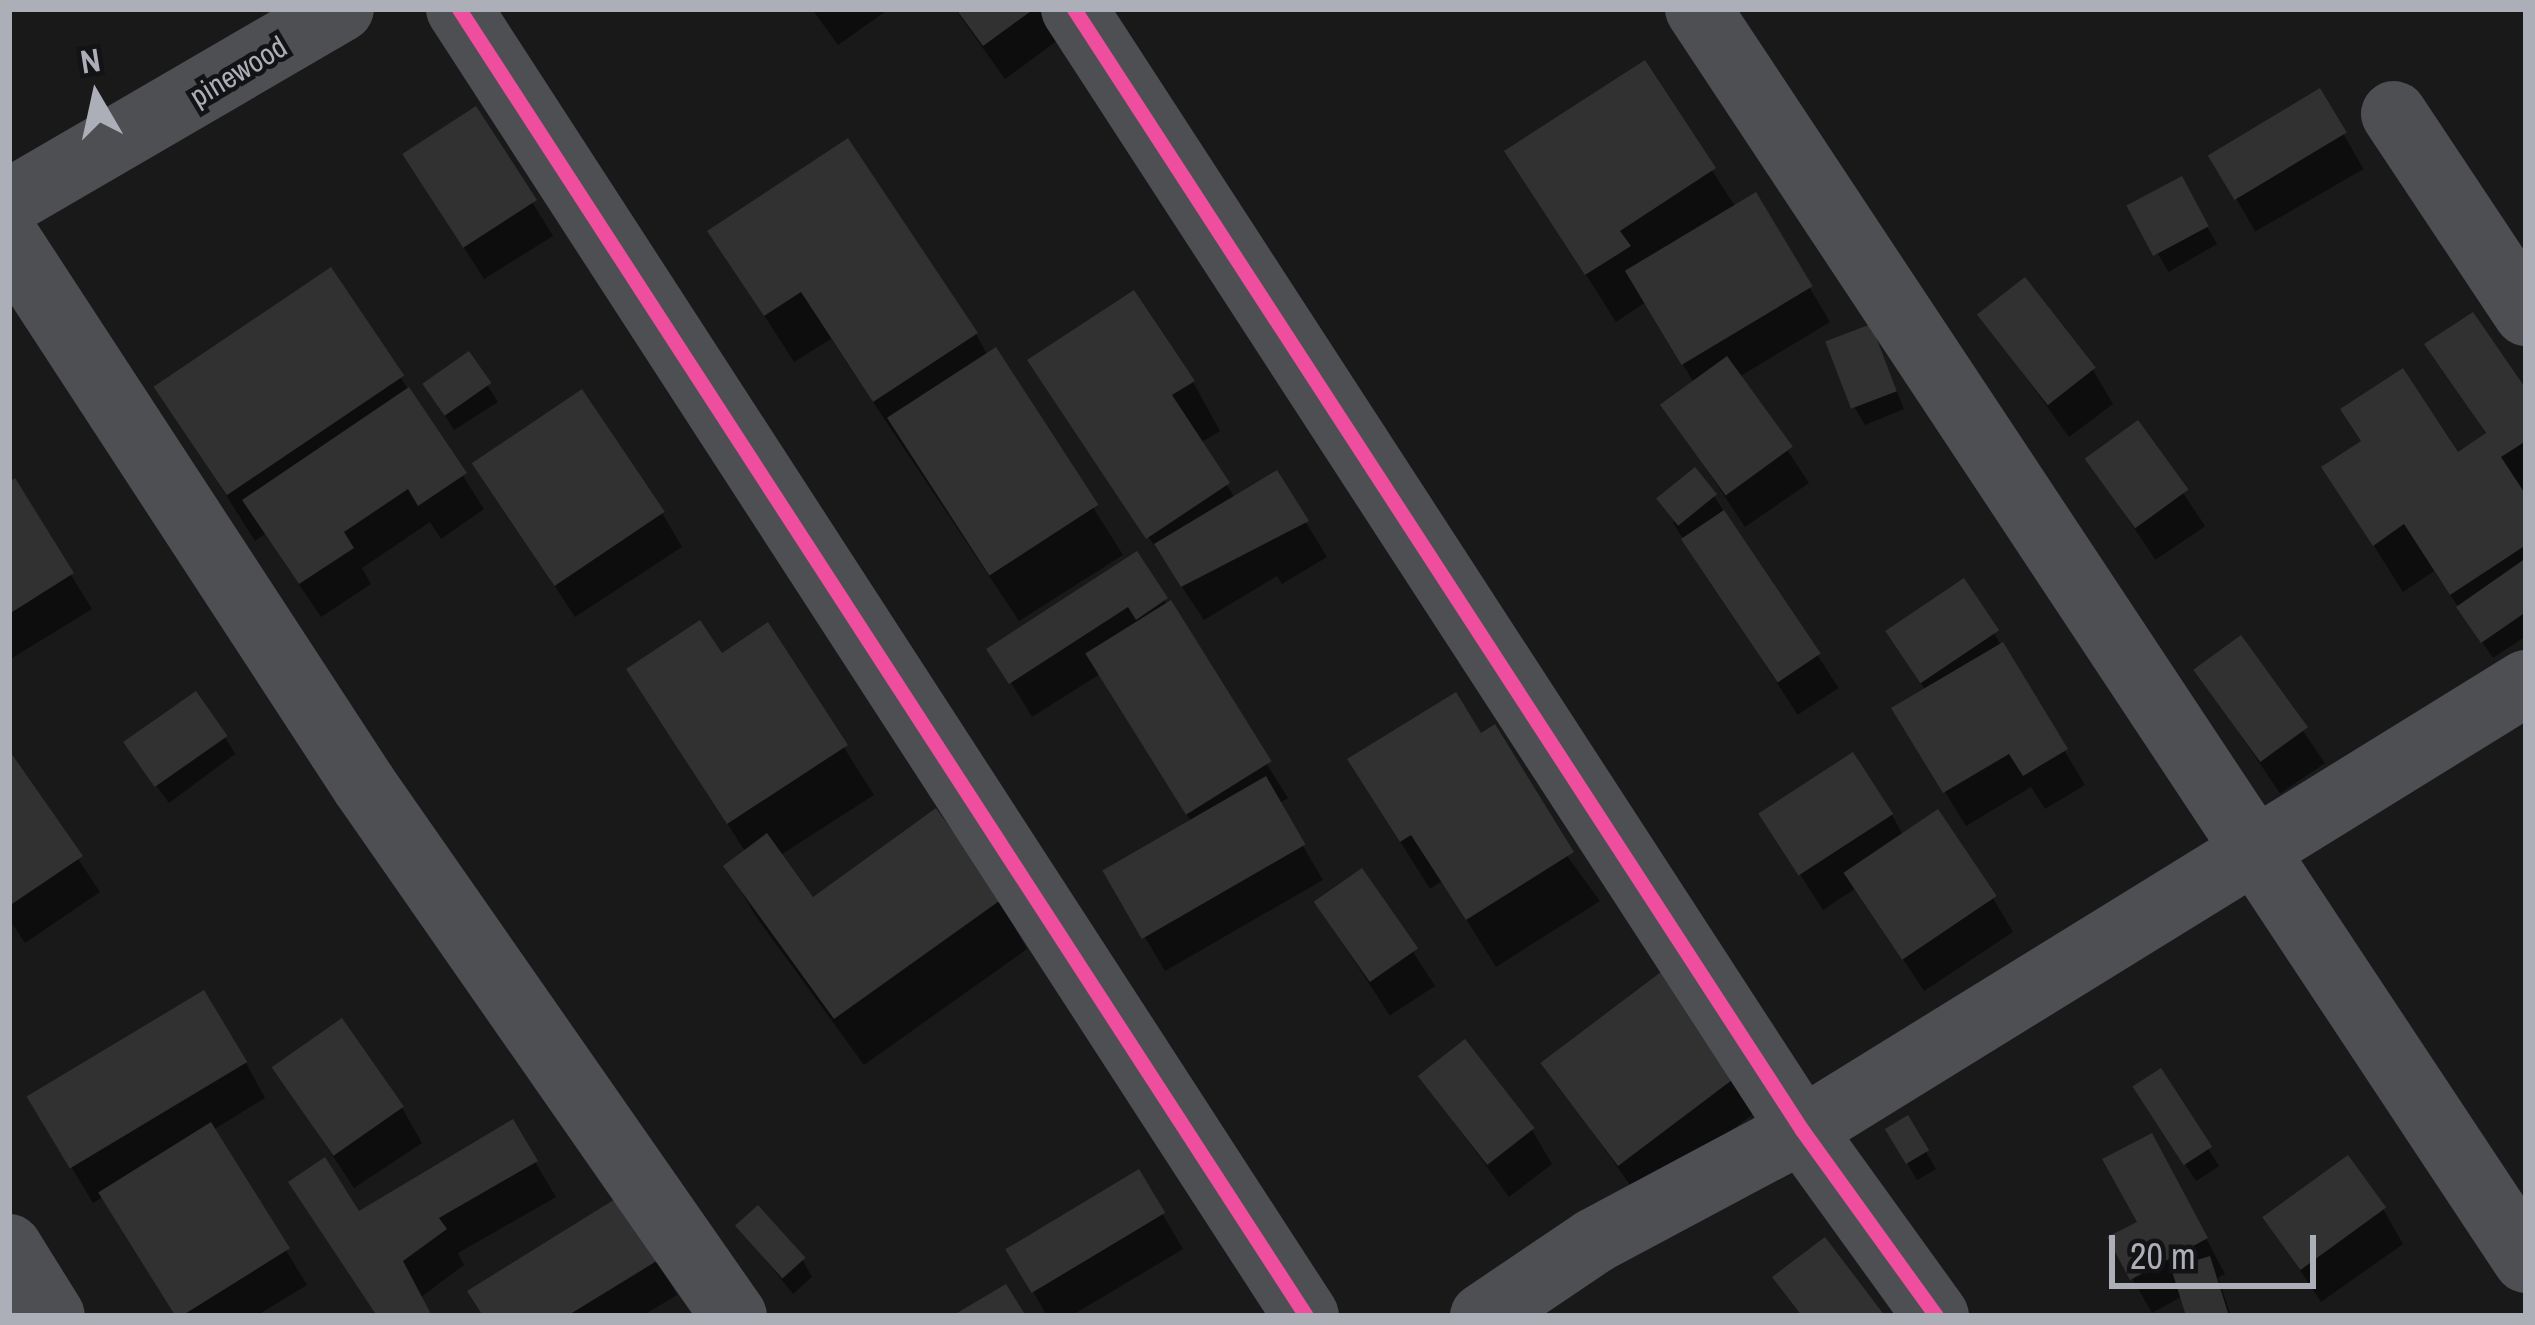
<!DOCTYPE html>
<style>
body{margin:0}
#map{position:relative;width:2535px;height:1325px;overflow:hidden;background:#191919;font-family:"Archivo Narrow",sans-serif}
div>[style]{position:absolute}
.shadow>*{inset:0;background:#0007;transform-origin:0 0}
.building>*{inset:0;background:#313132;transform-origin:0 0}
.minor>*{height:66px;margin:-33px;padding:0 33px;transform-origin:33px;border-radius:33px;background:#4e4f52}
.cycleway>*{height:15px;margin:-7.5px;padding:0 7.5px;transform-origin:7.5px;border-radius:7.5px;background:#ef4d9e}
span{translate:-50% -50%;white-space:nowrap;text-align:center;line-height:1.15;-webkit-text-stroke:9px #131315;paint-order:stroke}
.street-label{font-size:30px;color:#acaeb8}
.frame{position:absolute;inset:0;border:12px solid #acaeb8;pointer-events:none}
.north{position:absolute;left:36px;top:36px;width:120px;height:120px;-webkit-text-stroke:9px #131315;paint-order:stroke;rotate:351deg;font-size:33px;font-weight:700;line-height:48px;text-align:center;color:#acaeb8}
.north::after{content:'';display:block;margin:auto;width:42px;height:54px;background:#acaeb8;clip-path:polygon(50% 0,100% 100%,50% 72%,0 100%)}
.scale{position:absolute;left:2109px;top:1235px;width:207px;height:54px;box-sizing:border-box;border:6px solid #acaeb8;border-top:0;padding-left:15px;font-size:36px;line-height:42px;white-space:nowrap;color:#acaeb8;-webkit-text-stroke:9px #131315;paint-order:stroke}
</style>
<div id="map">
<div class="shadow">
<i style="clip-path:polygon(812px 9px,889px 9px,838px 45px)"></i>
<i style="clip-path:polygon(955px 9px,1039px 9px,1058px 40px,1005px 79px)"></i>
<i style="clip-path:polygon(1644px 64px,1736px 208px,1755px 196px,1830px 322px,1739px 377px,1809px 483px,1745px 527px,1663px 404px,1694px 383px,1646px 302px,1616px 322px,1508px 152px)"></i>
<i style="left:2319px;top:92px;width:89px;height:125px;rotate:60deg"></i>
<i style="clip-path:polygon(475px 110px,553px 236px,484px 279px,426px 188px)"></i>
<i style="left:2180px;top:180px;width:74px;height:56px;rotate:60deg"></i>
<i style="clip-path:polygon(711px 232px,976px 334px,988px 356px,995px 352px,1123px 555px,1019px 621px,831px 339px,794px 362px)"></i>
<i style="clip-path:polygon(1981px 315px,2093px 370px,2113px 404px,2069px 437px)"></i>
<i style="clip-path:polygon(1870px 327px,1904px 409px,1865px 425px,1855px 408px)"></i>
<i style="clip-path:polygon(2428px 345px,2526px 395px,2526px 636px,2493px 658px,2434px 571px,2403px 592px,2325px 468px,2457px 456px,2487px 436px)"></i>
<i style="clip-path:polygon(468px 355px,498px 402px,454px 430px,435px 400px)"></i>
<i style="clip-path:polygon(1031px 361px,1193px 382px,1220px 431px,1200px 443px,1235px 498px,1276px 474px,1327px 557px,1282px 584px,1277px 576px,1204px 620px)"></i>
<i style="clip-path:polygon(401px 378px,484px 509px,441px 539px,430px 522px,362px 568px,371px 584px,321px 617px,265px 534px,255px 541px,157px 386px)"></i>
<i style="left:2137px;top:425px;width:122px;height:60px;rotate:56deg"></i>
<i style="clip-path:polygon(475px 464px,662px 513px,682px 547px,575px 617px)"></i>
<i style="clip-path:polygon(14px 483px,92px 609px,9px 660px,9px 486px)"></i>
<i style="left:1714px;top:496px;width:229px;height:49px;rotate:57deg"></i>
<i style="clip-path:polygon(1136px 555px,1288px 798px,1278px 804px,1323px 880px,1165px 971px,1107px 873px,1192px 823px,1100px 674px,1032px 717px,991px 650px)"></i>
<i style="clip-path:polygon(1963px 582px,2085px 785px,2045px 809px,2031px 787px,1966px 826px,1915px 743px,1926px 691px,1909px 665px)"></i>
<i style="clip-path:polygon(767px 626px,874px 795px,779px 856px,812px 901px,999px 901px,1027px 949px,864px 1065px,755px 915px,727px 867px,746px 853px,630px 670px,721px 657px)"></i>
<i style="left:2241px;top:639px;width:150px;height:54px;rotate:56deg"></i>
<i style="clip-path:polygon(225px 737px,235px 754px,169px 803px,138px 761px)"></i>
<i style="clip-path:polygon(1480px 737px,1600px 901px,1496px 967px,1442px 881px,1430px 889px,1379px 808px)"></i>
<i style="clip-path:polygon(9px 755px,100px 892px,25px 943px,9px 919px)"></i>
<i style="clip-path:polygon(1762px 815px,1892px 815px,1903px 835px,1993px 898px,2013px 932px,1924px 991px,1856px 888px,1823px 910px)"></i>
<i style="left:1361px;top:872px;width:136px;height:54px;rotate:57deg"></i>
<i style="clip-path:polygon(246px 1063px,265px 1098px,213px 1130px,307px 1285px,256px 1316px,176px 1316px,104px 1196px,93px 1203px,51px 1133px)"></i>
<i style="clip-path:polygon(1545px 1065px,1741px 1073px,1761px 1108px,1640px 1199px)"></i>
<i style="clip-path:polygon(275px 1068px,402px 1108px,422px 1143px,354px 1188px)"></i>
<i style="clip-path:polygon(2160px 1072px,2219px 1166px,2196px 1181px,2147px 1105px)"></i>
<i style="clip-path:polygon(1422px 1078px,1532px 1130px,1552px 1164px,1509px 1197px)"></i>
<i style="left:1907px;top:1119px;width:58px;height:22px;rotate:60deg"></i>
<i style="clip-path:polygon(512px 1124px,556px 1197px,458px 1253px,464px 1265px,421px 1297px,430px 1316px,378px 1316px,358px 1215px)"></i>
<i style="clip-path:polygon(2171px 1172px,2225px 1274px,2218px 1278px,2231px 1316px,2190px 1316px,2183px 1296px,2152px 1313px,2132px 1278px,2141px 1223px)"></i>
<i style="clip-path:polygon(1138px 1173px,1183px 1249px,1071px 1316px,1047px 1316px,1009px 1249px)"></i>
<i style="clip-path:polygon(2383px 1209px,2403px 1244px,2321px 1302px,2265px 1217px)"></i>
<i style="clip-path:polygon(739px 1226px,802px 1259px,812px 1277px,793px 1294px)"></i>
<i style="clip-path:polygon(657px 1260px,677px 1295px,642px 1316px,485px 1316px)"></i>
</div>
<div class="building">
<i style="clip-path:polygon(956px 9px,1034px 9px,983px 46px)"></i>
<i style="clip-path:polygon(1645px 60px,1716px 168px,1620px 231px,1631px 246px,1585px 275px,1504px 151px)"></i>
<i style="left:2320px;top:88px;width:52px;height:131px;rotate:59deg"></i>
<i style="left:476px;top:106px;width:112px;height:88px;rotate:57deg"></i>
<i style="clip-path:polygon(848px 138px,978px 333px,873px 402px,801px 292px,764px 316px,707px 231px)"></i>
<i style="left:2182px;top:176px;width:57px;height:63px;rotate:62deg"></i>
<i style="left:1756px;top:192px;width:110px;height:153px;rotate:59deg"></i>
<i style="left:331px;top:267px;width:131px;height:214px;rotate:56deg"></i>
<i style="left:2025px;top:277px;width:115px;height:61px;rotate:52deg"></i>
<i style="clip-path:polygon(1134px 290px,1195px 381px,1172px 395px,1230px 483px,1146px 539px,1027px 360px)"></i>
<i style="clip-path:polygon(2473px 312px,2526px 389px,2526px 441px,2501px 457px,2526px 495px,2526px 545px,2450px 595px,2404px 524px,2373px 546px,2321px 467px,2361px 441px,2340px 409px,2403px 368px,2458px 452px,2486px 433px,2424px 344px)"></i>
<i style="left:1871px;top:324px;width:72px;height:49px;rotate:69deg"></i>
<i style="left:996px;top:347px;width:188px;height:130px;rotate:57deg"></i>
<i style="left:469px;top:351px;width:39px;height:57px;rotate:55deg"></i>
<i style="left:1727px;top:356px;width:112px;height:83px;rotate:54deg"></i>
<i style="clip-path:polygon(409px 387px,467px 473px,418px 506px,408px 489px,344px 532px,354px 548px,299px 584px,242px 500px)"></i>
<i style="left:582px;top:389px;width:148px;height:133px;rotate:56deg"></i>
<i style="left:2138px;top:420px;width:86px;height:66px;rotate:54deg"></i>
<i style="left:1695px;top:467px;width:35px;height:50px;rotate:51deg"></i>
<i style="clip-path:polygon(1277px 470px,1309px 521px,1181px 587px,1154px 544px)"></i>
<i style="clip-path:polygon(15px 478px,74px 573px,9px 614px,9px 482px)"></i>
<i style="left:1724px;top:510px;width:173px;height:52px;rotate:56deg"></i>
<i style="clip-path:polygon(1137px 551px,1168px 598px,1136px 620px,1128px 607px,1009px 684px,986px 649px)"></i>
<i style="clip-path:polygon(2526px 558px,2526px 612px,2481px 643px,2456px 607px)"></i>
<i style="left:1964px;top:578px;width:63px;height:95px;rotate:56deg"></i>
<i style="left:1171px;top:600px;width:190px;height:101px;rotate:58deg"></i>
<i style="clip-path:polygon(700px 620px,722px 653px,768px 622px,848px 745px,727px 824px,626px 669px)"></i>
<i style="left:2241px;top:635px;width:114px;height:59px;rotate:54deg"></i>
<i style="clip-path:polygon(2003px 642px,2068px 749px,2023px 776px,2009px 754px,1943px 793px,1891px 708px)"></i>
<i style="left:196px;top:691px;width:55px;height:89px;rotate:55deg"></i>
<i style="clip-path:polygon(1456px 692px,1481px 733px,1495px 724px,1574px 852px,1466px 920px,1411px 835px,1400px 842px,1347px 759px)"></i>
<i style="clip-path:polygon(9px 750px,83px 856px,9px 906px)"></i>
<i style="left:1853px;top:752px;width:74px;height:113px;rotate:57deg"></i>
<i style="left:1266px;top:776px;width:79px;height:189px;rotate:60deg"></i>
<i style="clip-path:polygon(936px 808px,1002px 899px,834px 1019px,723px 866px,767px 833px,813px 897px)"></i>
<i style="left:1938px;top:809px;width:105px;height:114px;rotate:56deg"></i>
<i style="left:1362px;top:868px;width:98px;height:59px;rotate:55deg"></i>
<i style="left:1665px;top:969px;width:129px;height:156px;rotate:53deg"></i>
<i style="left:204px;top:990px;width:84px;height:207px;rotate:59deg"></i>
<i style="left:342px;top:1018px;width:108px;height:86px;rotate:55deg"></i>
<i style="left:1465px;top:1039px;width:113px;height:60px;rotate:52deg"></i>
<i style="left:2161px;top:1068px;width:94px;height:34px;rotate:57deg"></i>
<i style="left:1908px;top:1115px;width:41px;height:27px;rotate:59deg"></i>
<i style="clip-path:polygon(513px 1119px,538px 1161px,439px 1218px,447px 1229px,403px 1261px,432px 1316px,377px 1316px,288px 1182px,325px 1157px,359px 1211px)"></i>
<i style="left:211px;top:1122px;width:149px;height:133px;rotate:58deg"></i>
<i style="clip-path:polygon(2152px 1133px,2208px 1238px,2130px 1280px,2107px 1237px,2137px 1222px,2102px 1159px)"></i>
<i style="left:2348px;top:1155px;width:65px;height:106px;rotate:54deg"></i>
<i style="left:1139px;top:1169px;width:51px;height:156px;rotate:59deg"></i>
<i style="clip-path:polygon(620px 1196px,660px 1259px,567px 1316px,483px 1316px,467px 1291px)"></i>
<i style="left:758px;top:1205px;width:71px;height:31px;rotate:48deg"></i>
<i style="clip-path:polygon(1825px 1237px,1885px 1316px,1802px 1316px,1772px 1277px)"></i>
<i style="clip-path:polygon(2210px 1256px,2229px 1316px,2186px 1316px,2171px 1268px)"></i>
<i style="clip-path:polygon(1006px 1284px,1026px 1316px,952px 1316px)"></i>
</div>
<div class="minor">
<i style="left:459px;top:9px;width:1557px;rotate:57.05deg"></i>
<i style="left:1074px;top:9px;width:1337px;rotate:57deg"></i>
<i style="left:1802px;top:1130px;width:229px;rotate:54.2deg"></i>
<i style="left:1698px;top:9px;width:1500px;rotate:56.5deg"></i>
<i style="left:2394px;top:114px;width:239px;rotate:56.4deg"></i>
<i style="left:9px;top:202px;width:384px;rotate:-30.2deg"></i>
<i style="left:9px;top:241px;width:650px;rotate:56.87deg"></i>
<i style="left:364px;top:785px;width:647px;rotate:55.13deg"></i>
<i style="left:9px;top:1247px;width:81px;rotate:58.1deg"></i>
<i style="left:1483px;top:1316px;width:134px;rotate:-34deg"></i>
<i style="left:1594px;top:1241px;width:236px;rotate:-28.1deg"></i>
<i style="left:1802px;top:1130px;width:851px;rotate:-31.69deg"></i>
</div>
<div class="cycleway">
<i style="left:459px;top:9px;width:1557px;rotate:57.05deg"></i>
<i style="left:1074px;top:9px;width:1337px;rotate:57deg"></i>
<i style="left:1802px;top:1130px;width:229px;rotate:54.2deg"></i>
</div>
<div class="street-label">
<span style="left:238px;top:71px;rotate:-31deg">pinewood</span>
</div>
<div class="frame"></div>
<div class="north">N</div>
<div class="scale">20 m</div>
</div>
